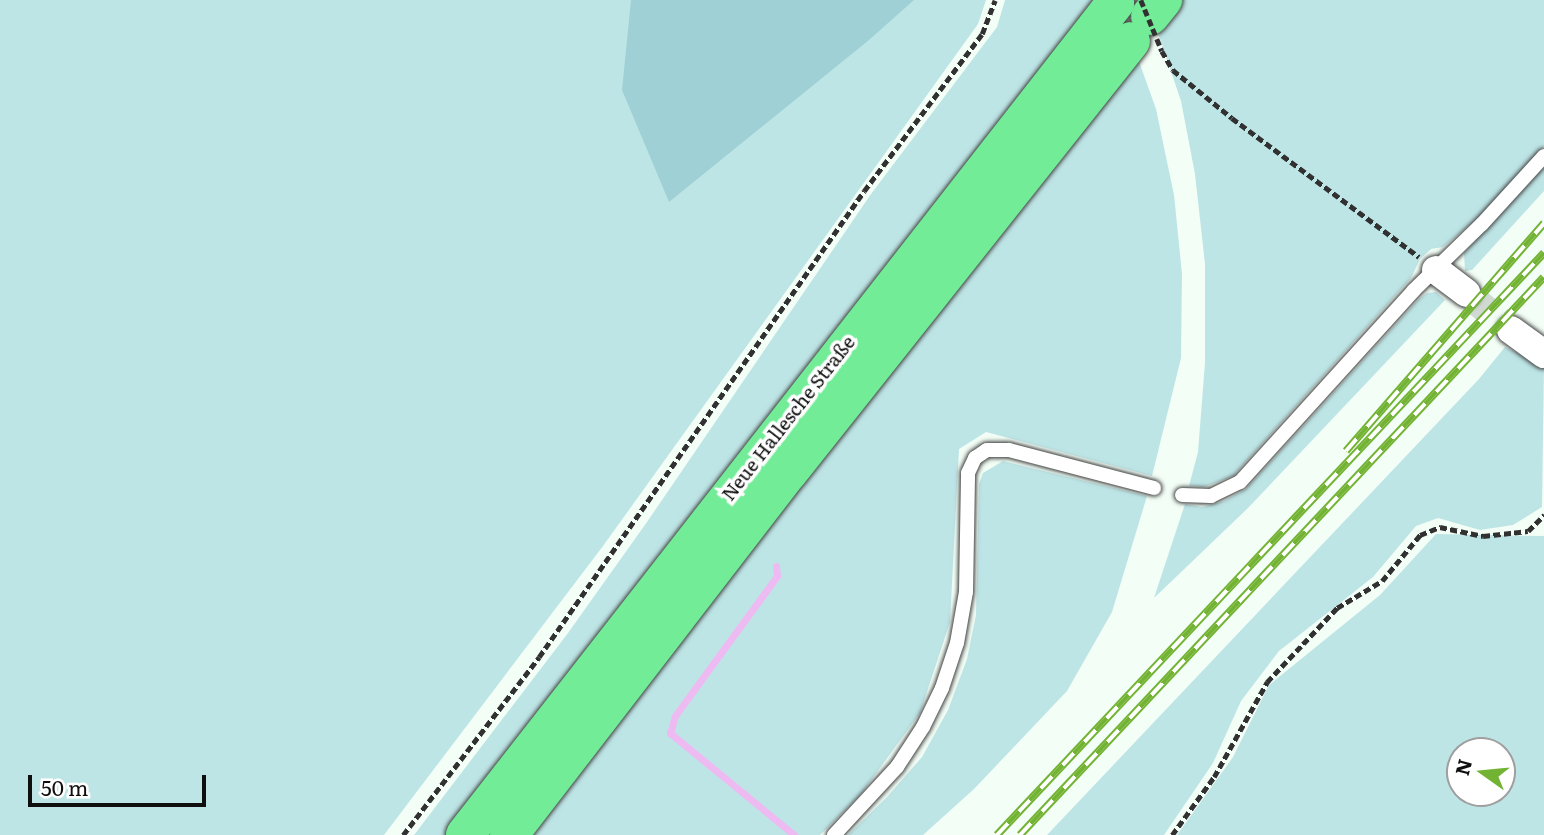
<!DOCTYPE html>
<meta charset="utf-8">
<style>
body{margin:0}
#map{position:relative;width:1544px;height:835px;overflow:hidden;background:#f2fef6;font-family:Literata,serif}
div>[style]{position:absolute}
.green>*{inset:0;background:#bee5e6}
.forest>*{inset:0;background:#9fd0d5}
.stream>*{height:7px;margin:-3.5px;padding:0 3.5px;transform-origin:3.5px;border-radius:3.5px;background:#edbbf1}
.minor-tunnel>*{height:28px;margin-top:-14px;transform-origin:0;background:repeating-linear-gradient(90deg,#d0dad3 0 28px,transparent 0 42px)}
.path>*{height:4.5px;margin-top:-2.25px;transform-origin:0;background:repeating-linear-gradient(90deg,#313131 0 7px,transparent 0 10.5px)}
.roads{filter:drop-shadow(0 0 2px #424242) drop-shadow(0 0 2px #424242)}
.service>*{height:14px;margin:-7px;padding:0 7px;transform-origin:7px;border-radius:7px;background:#fff}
.minor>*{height:28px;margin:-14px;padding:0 14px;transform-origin:14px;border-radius:14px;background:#fff}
.primary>*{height:38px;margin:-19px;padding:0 19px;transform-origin:19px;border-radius:19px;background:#73ec98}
.rail>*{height:8px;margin-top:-4px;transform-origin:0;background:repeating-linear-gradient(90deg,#fff 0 16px,#73b333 0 32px);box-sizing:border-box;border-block:2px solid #73b333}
.path-bridge>*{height:4.5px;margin-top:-2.25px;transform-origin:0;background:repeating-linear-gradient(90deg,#313131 0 7px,transparent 0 10.5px)}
span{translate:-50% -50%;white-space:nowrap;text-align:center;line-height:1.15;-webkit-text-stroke:7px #fff;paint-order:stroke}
.street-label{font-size:19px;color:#0f0f0f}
.north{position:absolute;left:1446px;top:737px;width:70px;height:70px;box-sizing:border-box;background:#fff;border:2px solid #9f9f9f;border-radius:50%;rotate:285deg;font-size:19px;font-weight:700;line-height:28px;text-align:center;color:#0f0f0f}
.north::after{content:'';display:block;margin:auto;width:24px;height:32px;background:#73b333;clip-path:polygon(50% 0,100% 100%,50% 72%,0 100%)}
.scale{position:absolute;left:28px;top:775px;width:178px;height:32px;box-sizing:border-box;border:4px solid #0f0f0f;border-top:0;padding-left:9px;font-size:21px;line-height:24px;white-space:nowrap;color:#0f0f0f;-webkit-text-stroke:5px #fff;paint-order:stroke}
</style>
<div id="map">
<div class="green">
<i style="clip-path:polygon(0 0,986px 0,978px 24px,603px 546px,384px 835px,0 835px)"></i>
<i style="clip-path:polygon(1005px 0,1101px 0,515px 743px,446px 835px,414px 835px,568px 633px,647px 522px,871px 194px,997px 27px)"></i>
<i style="clip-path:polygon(1182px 0,1544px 0,1544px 146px,1485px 212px,1443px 247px,1431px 249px,1420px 259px,1411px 278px,1233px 476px,1204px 487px,1189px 486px,1198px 452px,1205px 363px,1205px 264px,1195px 174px,1181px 101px,1157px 30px)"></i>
<i style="clip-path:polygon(1137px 56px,1156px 109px,1174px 195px,1182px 274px,1181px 358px,1152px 476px,986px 432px,959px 449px,950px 622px,920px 713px,861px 794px,820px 835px,528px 835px)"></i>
<i style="clip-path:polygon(1544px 167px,1544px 191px,1472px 270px,1465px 271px,1464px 253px)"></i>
<i style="clip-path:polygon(1436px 292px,1445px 300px,1248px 508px,1154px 598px,1185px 504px,1202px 507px,1224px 501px,1246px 489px,1419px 299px,1427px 293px)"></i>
<i style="clip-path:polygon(1505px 347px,1544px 366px,1542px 507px,1513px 525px,1480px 530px,1438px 518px,1416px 526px,1373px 577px,1279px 651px,1241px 701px,1213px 763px,1164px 835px,1047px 835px,1479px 379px)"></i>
<i style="clip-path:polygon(1003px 461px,1147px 496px,1112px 612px,1067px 691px,974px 789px,923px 835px,848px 835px,887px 797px,922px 757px,948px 710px,967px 659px,976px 615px,979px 484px,983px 473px)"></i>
<i style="clip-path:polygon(evenodd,1436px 534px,1544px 536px,1544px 835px,1177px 835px,1233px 757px,1269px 685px,1380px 595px,1436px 534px,1460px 751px,1502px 751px,1502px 793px,1460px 793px,1460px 751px)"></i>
</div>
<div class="forest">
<i style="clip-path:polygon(631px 0,914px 0,869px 40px,669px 202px,622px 90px)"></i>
</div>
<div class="stream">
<i style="left:776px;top:566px;width:10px;rotate:84deg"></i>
<i style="left:777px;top:576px;width:173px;rotate:126.1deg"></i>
<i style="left:675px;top:716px;width:18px;rotate:106deg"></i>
<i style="left:670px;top:733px;width:161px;rotate:39.4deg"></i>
</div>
<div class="minor-tunnel">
<i style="left:1466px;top:293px;width:58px;rotate:39.4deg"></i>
</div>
<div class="path">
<i style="left:1162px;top:51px;width:22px;rotate:60deg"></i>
<i style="left:1173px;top:70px;width:76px;rotate:39.1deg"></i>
<i style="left:1232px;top:118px;width:233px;rotate:36.6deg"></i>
<i style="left:403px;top:835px;width:224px;rotate:-52.6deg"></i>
<i style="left:539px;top:657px;width:568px;rotate:-55.11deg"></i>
<i style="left:864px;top:191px;width:196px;rotate:-53.1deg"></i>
<i style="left:982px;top:34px;width:36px;rotate:-69deg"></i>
<i style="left:1172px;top:835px;width:72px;rotate:-54.1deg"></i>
<i style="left:1214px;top:777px;width:109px;rotate:-60.8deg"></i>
<i style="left:1267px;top:682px;width:102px;rotate:-46.6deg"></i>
<i style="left:1337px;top:608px;width:52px;rotate:-31deg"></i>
<i style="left:1382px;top:581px;width:60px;rotate:-50.4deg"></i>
<i style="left:1420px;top:535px;width:22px;rotate:-22deg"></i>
<i style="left:1440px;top:527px;width:44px;rotate:11.8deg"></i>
<i style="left:1483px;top:536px;width:45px;rotate:-6.3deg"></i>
<i style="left:1528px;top:531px;width:23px;rotate:-45deg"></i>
</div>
<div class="roads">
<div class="service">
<i style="left:1182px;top:495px;width:29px;rotate:2deg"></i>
<i style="left:1211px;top:496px;width:32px;rotate:-26deg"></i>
<i style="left:1240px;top:482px;width:258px;rotate:-47.8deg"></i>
<i style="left:1413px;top:291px;width:96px;rotate:-44.2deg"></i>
<i style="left:1482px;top:224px;width:92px;rotate:-47.6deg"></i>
<i style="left:834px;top:835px;width:93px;rotate:-47.2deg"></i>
<i style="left:897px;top:767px;width:48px;rotate:-57deg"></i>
<i style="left:923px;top:727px;width:43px;rotate:-64deg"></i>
<i style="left:942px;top:688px;width:47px;rotate:-71.6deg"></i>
<i style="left:957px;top:643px;width:52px;rotate:-80deg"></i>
<i style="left:966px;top:592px;width:119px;rotate:-89deg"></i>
<i style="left:968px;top:473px;width:17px;rotate:-65deg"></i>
<i style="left:975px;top:458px;width:14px;rotate:-34deg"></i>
<i style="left:987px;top:450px;width:22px"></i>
<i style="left:1009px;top:450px;width:150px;rotate:14.7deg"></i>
</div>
<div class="minor">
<i style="left:1436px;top:270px;width:38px;rotate:37deg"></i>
<i style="left:1511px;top:330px;width:41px;rotate:36deg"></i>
</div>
<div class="primary">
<i style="left:1150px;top:16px;width:21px;rotate:-51deg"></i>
<i style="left:465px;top:835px;width:1056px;rotate:-52deg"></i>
<i style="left:509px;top:835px;width:458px;rotate:-52.4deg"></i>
<i style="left:789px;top:472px;width:550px;rotate:-51.57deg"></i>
</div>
</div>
<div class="rail">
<i style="left:1346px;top:451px;width:302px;rotate:-49deg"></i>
<i style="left:997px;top:835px;width:799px;rotate:-46.78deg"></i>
<i style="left:1020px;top:835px;width:765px;rotate:-46.8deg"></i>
</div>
<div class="path-bridge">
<i style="left:1141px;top:0;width:55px;rotate:67.6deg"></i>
</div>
<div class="street-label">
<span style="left:788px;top:418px;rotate:-52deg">Neue Hallesche Straße</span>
</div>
<div class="north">N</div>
<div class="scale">50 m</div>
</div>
